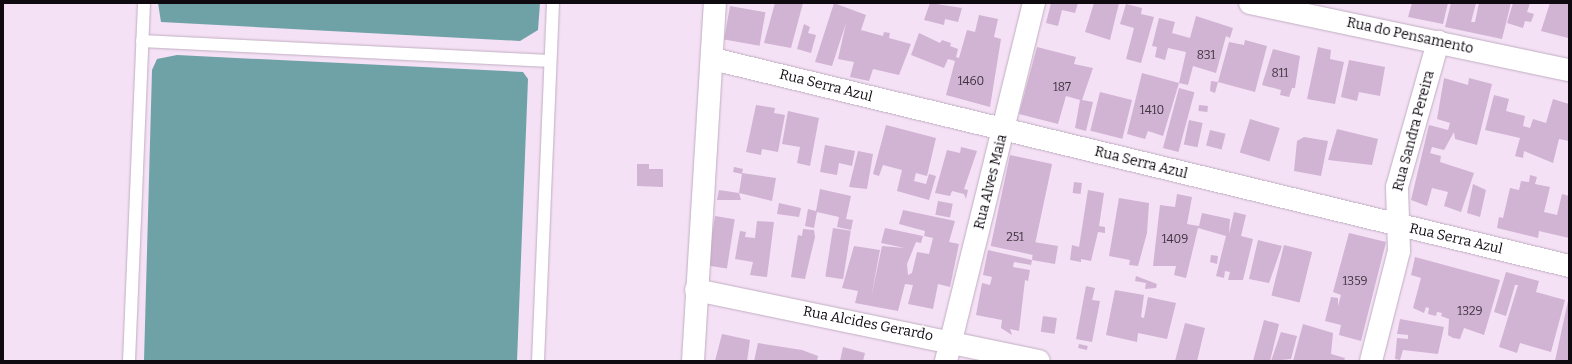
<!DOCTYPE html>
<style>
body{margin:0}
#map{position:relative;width:1572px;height:364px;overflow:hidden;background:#f5e1f6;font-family:Bitter,serif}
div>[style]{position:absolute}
.water>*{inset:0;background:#6fa2a6}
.building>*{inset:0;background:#d1b3d3;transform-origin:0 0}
.roads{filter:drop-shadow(0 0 1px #c0aec1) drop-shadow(0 0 1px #c0aec1)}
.service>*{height:12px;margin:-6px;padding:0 6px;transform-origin:6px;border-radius:6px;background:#fff}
.minor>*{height:22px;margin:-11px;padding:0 11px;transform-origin:11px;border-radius:11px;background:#fff}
span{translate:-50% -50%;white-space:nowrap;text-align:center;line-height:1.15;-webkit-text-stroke:3px #fff;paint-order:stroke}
.number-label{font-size:12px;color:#403441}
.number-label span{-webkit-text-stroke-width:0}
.street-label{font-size:14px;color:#0f0910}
.frame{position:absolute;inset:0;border:4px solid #0f0910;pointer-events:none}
</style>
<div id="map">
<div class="water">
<i style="clip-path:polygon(158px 3px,540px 3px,538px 30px,520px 41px,161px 22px)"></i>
<i style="clip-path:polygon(177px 55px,523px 72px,528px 79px,517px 361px,144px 361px,152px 70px,157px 59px)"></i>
</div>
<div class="building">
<i style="clip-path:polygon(775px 3px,803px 3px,791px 48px,764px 43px)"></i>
<i style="clip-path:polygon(834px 3px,866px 15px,861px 30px,883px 36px,884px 32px,890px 33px,889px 38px,911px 44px,899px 75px,873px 69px,869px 81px,850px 77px,854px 62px,838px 59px,846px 23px,832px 66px,815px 62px)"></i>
<i style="clip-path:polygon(930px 3px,962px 8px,958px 22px,945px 19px,944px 25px,924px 20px)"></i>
<i style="clip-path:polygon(1051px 3px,1078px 3px,1075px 13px,1062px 10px,1058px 26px,1046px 23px)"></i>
<i style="clip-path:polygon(1094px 3px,1119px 3px,1110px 40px,1085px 32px)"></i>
<i style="clip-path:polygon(1412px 3px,1448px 3px,1443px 24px,1408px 17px)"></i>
<i style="clip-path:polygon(1451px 3px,1476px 3px,1471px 22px,1475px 22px,1479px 3px,1511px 3px,1502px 39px,1445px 27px)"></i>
<i style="clip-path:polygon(1513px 3px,1530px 3px,1527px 12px,1534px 14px,1531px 22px,1525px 21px,1523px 28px,1507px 23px)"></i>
<i style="clip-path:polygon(1550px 3px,1569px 4px,1568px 38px,1541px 31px)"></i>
<i style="clip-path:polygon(1126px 4px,1142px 8px,1141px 14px,1154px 17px,1141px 63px,1126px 59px,1134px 28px,1120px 24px)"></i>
<i style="left:730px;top:6px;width:36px;height:34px;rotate:10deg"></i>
<i style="clip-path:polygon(979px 15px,998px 19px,994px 37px,1001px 39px,990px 107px,946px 95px,955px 61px,948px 59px,944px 68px,911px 55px,919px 33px,940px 43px,942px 40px,951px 43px,950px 46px,958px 49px,956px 57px,959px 58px,967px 30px,975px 32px)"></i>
<i style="clip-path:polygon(1196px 16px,1233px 28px,1230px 38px,1226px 36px,1216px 73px,1193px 66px,1188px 85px,1179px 83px,1186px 52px,1168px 48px,1165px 60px,1155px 57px,1157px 47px,1152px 46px,1159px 18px,1175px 22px,1172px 33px,1190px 38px)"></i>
<i style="clip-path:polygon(804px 24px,810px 27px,808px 33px,816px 35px,811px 53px,797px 49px)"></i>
<i style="clip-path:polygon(1245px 40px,1267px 46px,1255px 92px,1218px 82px,1215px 93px,1210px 91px,1211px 81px,1218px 82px,1229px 42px,1244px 45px)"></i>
<i style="clip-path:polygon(1037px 47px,1076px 57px,1074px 64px,1093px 68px,1082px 100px,1093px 102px,1086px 131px,1075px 128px,1080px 100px,1066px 96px,1058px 124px,1019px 114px)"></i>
<i style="clip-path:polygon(1318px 47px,1331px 50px,1330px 59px,1344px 62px,1335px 104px,1307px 99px)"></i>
<i style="clip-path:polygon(1273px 49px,1300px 56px,1295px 88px,1292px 88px,1289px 97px,1280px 95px,1281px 90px,1262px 85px)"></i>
<i style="clip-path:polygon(1349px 60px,1385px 67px,1380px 96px,1359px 92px,1357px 101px,1341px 97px)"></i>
<i style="clip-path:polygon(1142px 73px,1179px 83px,1163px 136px,1148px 131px,1145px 139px,1127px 134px)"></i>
<i style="clip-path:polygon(1444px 78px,1468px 85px,1469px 78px,1492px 84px,1477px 145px,1455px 139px,1454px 132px,1444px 150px,1432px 147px,1430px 153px,1441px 156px,1440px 162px,1474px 173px,1461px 212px,1444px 206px,1448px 192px,1432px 188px,1427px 206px,1411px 200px,1429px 125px,1448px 130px,1450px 123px,1437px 119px)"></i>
<i style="left:1179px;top:88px;width:16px;height:62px;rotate:15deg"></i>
<i style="left:1100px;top:92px;width:33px;height:40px;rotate:14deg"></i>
<i style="clip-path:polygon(1494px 95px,1509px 99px,1506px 111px,1525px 116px,1523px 126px,1530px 128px,1533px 119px,1546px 123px,1553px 99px,1569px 104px,1569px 141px,1559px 139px,1553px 163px,1524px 151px,1523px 158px,1515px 156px,1520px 138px,1485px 130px)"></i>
<i style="clip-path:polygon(756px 105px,775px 108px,774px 113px,785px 115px,778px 152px,762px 149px,761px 155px,746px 152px)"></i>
<i style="left:1199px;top:105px;width:9px;height:6px;rotate:6deg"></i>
<i style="clip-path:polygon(788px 111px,819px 118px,810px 166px,797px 163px,800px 147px,782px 144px)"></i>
<i style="left:1250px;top:119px;width:31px;height:35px;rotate:17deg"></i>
<i style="left:1189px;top:120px;width:14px;height:25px;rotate:12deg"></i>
<i style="clip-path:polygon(886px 125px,936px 138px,927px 176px,916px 173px,914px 181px,926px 184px,929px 174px,936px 176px,929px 200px,897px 191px,902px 170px,883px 165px,879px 176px,873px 174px)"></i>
<i style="clip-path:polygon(1337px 129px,1378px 139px,1372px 165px,1328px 160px)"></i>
<i style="left:1210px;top:130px;width:16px;height:16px;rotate:14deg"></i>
<i style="clip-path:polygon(1304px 137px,1328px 141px,1321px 176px,1294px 171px,1297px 141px)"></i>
<i style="clip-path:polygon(825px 145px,855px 151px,852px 166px,839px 163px,837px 175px,820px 172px)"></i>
<i style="clip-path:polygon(961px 147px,977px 151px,964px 189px,968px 190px,966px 199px,964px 194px,952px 191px,950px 196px,935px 193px,947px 150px,960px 153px)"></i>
<i style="clip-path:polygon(858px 151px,873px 154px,867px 189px,849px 187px)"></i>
<i style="left:1010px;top:155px;width:43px;height:93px;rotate:12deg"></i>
<i style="clip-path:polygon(637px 164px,649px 164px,649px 169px,663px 169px,663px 187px,637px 186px)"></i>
<i style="clip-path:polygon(734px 167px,743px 169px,742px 173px,776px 178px,772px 201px,739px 193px,742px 174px,733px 172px)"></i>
<i style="clip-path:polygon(1530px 175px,1537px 177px,1535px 184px,1550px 187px,1544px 212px,1557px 215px,1562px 194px,1569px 196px,1569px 238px,1539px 231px,1538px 238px,1497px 228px,1499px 217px,1503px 218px,1510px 188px,1519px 190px,1521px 181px,1529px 182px)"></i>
<i style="left:1074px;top:182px;width:8px;height:11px;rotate:7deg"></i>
<i style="clip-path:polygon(1473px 184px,1486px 190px,1480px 217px,1467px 213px)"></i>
<i style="clip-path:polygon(820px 189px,851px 196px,846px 219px,853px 220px,851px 230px,837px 227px,839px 217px,817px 212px,814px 228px,805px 226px,808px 209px,816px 211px)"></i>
<i style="clip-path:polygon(719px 190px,739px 193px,741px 200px,717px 200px)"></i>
<i style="clip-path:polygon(1088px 190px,1104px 193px,1099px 226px,1105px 227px,1105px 233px,1098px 232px,1091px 261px,1081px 259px,1081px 262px,1070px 260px,1072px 245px,1079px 247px)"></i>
<i style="clip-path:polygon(1177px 194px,1192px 197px,1187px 224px,1199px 226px,1202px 213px,1230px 219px,1229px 234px,1234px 212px,1246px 215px,1241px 236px,1253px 239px,1243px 280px,1228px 280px,1230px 272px,1225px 271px,1224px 278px,1216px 276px,1226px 236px,1198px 228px,1186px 278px,1174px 275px,1176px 266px,1153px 266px,1160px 205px,1175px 207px)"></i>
<i style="clip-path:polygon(1119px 198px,1149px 203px,1147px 233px,1138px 266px,1129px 265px,1130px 260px,1109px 256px)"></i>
<i style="left:938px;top:201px;width:15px;height:14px;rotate:11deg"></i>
<i style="clip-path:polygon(779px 203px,801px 208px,799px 217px,777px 214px)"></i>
<i style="clip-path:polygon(903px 210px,955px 221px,949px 242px,959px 244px,950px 287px,938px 284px,933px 309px,908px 304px,913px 285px,905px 284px,898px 311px,855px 303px,858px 291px,842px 288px,854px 246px,880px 250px,871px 298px,882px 246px,905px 248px,881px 243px,885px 228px,923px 236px,921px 243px,916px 242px,907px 264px,908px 275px,912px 273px,917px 252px,929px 254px,933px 238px,924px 236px,925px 231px,899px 224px)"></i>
<i style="left:715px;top:216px;width:20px;height:50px;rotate:9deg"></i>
<i style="clip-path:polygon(757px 221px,774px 222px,767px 277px,750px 275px,753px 262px,735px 259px,740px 231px,746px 232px,745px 237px,755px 238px)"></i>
<i style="left:833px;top:228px;width:18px;height:49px;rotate:9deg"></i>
<i style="clip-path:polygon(803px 229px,814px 230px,815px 237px,805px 279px,791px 277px,798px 235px,802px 236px)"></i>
<i style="clip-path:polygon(1349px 233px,1386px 242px,1361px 341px,1339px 335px,1341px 325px,1325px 321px,1331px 297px,1338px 298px,1338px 306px,1341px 295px,1333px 292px)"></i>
<i style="clip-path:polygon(1258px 240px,1282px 246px,1269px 283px,1249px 279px)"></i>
<i style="clip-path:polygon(1034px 242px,1058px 246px,1055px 264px,1032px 260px,1031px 265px,1014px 262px,1013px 267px,1030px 270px,1028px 281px,1025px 280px,1019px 331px,1010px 329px,1012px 335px,1001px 328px,1002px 320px,976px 315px,982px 283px,990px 285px,992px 277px,983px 275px,988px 250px,1032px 260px)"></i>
<i style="left:1284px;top:245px;width:29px;height:52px;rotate:14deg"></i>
<i style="clip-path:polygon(1211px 255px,1218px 256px,1217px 264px,1210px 262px)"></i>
<i style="clip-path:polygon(1415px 257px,1500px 280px,1484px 335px,1464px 328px,1460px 339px,1453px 338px,1448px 335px,1449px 319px,1441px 316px,1442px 313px,1437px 312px,1436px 316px,1428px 314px,1429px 308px,1426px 307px,1424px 313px,1413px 308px,1421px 278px,1411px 275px)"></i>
<i style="clip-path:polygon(1506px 272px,1539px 281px,1536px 292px,1565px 300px,1551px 352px,1520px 343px,1517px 353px,1499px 347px,1518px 285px,1515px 285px,1506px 316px,1494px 312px)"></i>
<i style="clip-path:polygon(1136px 276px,1157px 284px,1156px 288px,1145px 289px,1146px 283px,1135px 281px)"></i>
<i style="clip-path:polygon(1086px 286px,1095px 288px,1092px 300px,1100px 301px,1092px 342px,1076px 339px)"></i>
<i style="clip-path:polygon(1115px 290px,1144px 295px,1141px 317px,1144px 318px,1148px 297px,1176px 303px,1167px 339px,1138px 333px,1137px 342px,1106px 335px)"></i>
<i style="clip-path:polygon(1568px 301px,1569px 361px,1555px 361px)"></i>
<i style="left:1043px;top:316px;width:14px;height:16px;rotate:8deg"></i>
<i style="clip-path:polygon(1400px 319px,1444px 327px,1438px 354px,1403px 350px,1400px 360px,1395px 359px,1397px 338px,1408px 339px,1408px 335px,1397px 334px)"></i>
<i style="clip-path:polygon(1264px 320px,1279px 324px,1270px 361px,1253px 361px)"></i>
<i style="clip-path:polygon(1185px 323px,1205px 328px,1197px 361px,1175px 361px)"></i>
<i style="clip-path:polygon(1303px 324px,1333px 333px,1331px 354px,1345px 358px,1344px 361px,1293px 361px)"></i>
<i style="clip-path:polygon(1281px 332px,1297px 336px,1291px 359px,1271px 361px)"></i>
<i style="clip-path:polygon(722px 334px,750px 340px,747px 361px,715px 361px)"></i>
<i style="clip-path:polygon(758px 343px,802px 350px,818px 356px,817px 361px,754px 361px)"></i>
<i style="left:1079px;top:344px;width:9px;height:4px;rotate:13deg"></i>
<i style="clip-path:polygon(843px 347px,865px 353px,863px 361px,840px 361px)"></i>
</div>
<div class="roads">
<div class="service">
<i style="left:142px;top:41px;width:408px;rotate:2.8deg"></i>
<i style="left:129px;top:361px;width:358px;rotate:-87.6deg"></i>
<i style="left:538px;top:361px;width:358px;rotate:-87.6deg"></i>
</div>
<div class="minor">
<i style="left:1250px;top:3px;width:326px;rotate:11.9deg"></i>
<i style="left:713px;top:59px;width:881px;rotate:13.59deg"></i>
<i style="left:696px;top:290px;width:350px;rotate:11.7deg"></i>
<i style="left:693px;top:361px;width:359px;rotate:-86.5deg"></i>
<i style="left:946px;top:361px;width:369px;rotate:-76.2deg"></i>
<i style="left:1371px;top:361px;width:114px;rotate:-75.7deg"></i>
<i style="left:1399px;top:251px;width:64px;rotate:-91.8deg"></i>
<i style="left:1397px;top:187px;width:151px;rotate:-74.2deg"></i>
</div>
</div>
<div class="number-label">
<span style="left:1206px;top:56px">831</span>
<span style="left:1280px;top:74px">811</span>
<span style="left:971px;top:82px">1460</span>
<span style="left:1062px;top:88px">187</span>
<span style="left:1152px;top:111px">1410</span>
<span style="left:1015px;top:238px">251</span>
<span style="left:1175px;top:240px">1409</span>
<span style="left:1355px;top:282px">1359</span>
<span style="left:1470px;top:312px">1329</span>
</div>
<div class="street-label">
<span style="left:1410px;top:36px;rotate:12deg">Rua do Pensamento</span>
<span style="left:826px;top:86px;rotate:14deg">Rua Serra Azul</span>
<span style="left:1414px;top:131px;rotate:-75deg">Rua Sandra Pereira</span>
<span style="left:1141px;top:163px;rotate:14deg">Rua Serra Azul</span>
<span style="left:991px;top:182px;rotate:-76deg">Rua Alves Maia</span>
<span style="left:1456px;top:239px;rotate:13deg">Rua Serra Azul</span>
<span style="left:868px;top:324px;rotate:11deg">Rua Alcides Gerardo</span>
</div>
<div class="frame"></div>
</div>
